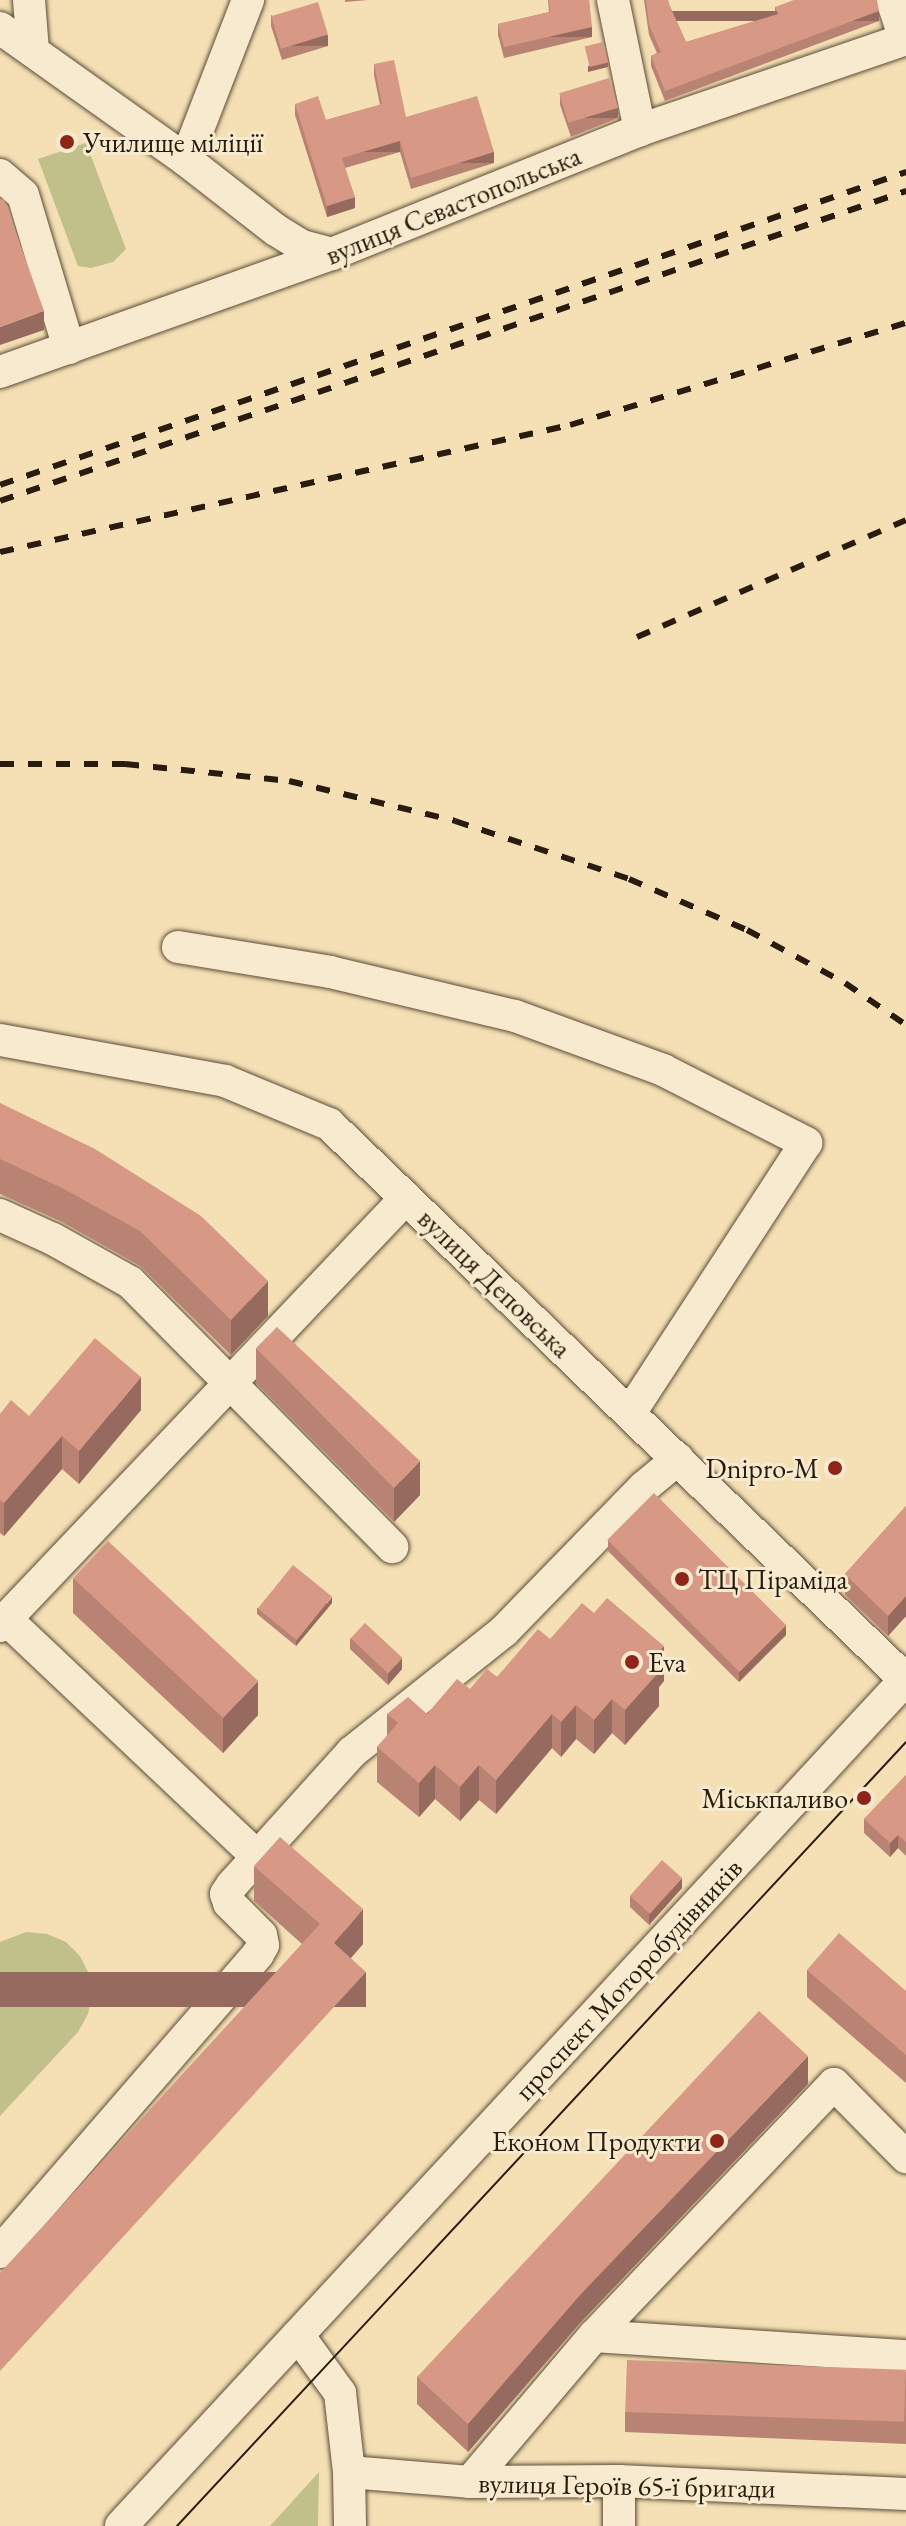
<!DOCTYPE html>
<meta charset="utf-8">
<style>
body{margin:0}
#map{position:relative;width:906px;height:2526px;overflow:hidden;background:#f5dfb5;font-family:"EB Garamond",serif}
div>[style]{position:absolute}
.green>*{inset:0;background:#c1c08a}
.roads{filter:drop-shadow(0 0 2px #5c4d37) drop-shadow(0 0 2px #5c4d37)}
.minor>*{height:32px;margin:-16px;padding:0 16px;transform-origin:16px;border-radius:16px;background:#f8eacf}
.tram>*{height:2px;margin:-1px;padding:0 1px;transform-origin:1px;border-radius:1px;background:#291c0d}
.rail>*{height:6px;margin-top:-3px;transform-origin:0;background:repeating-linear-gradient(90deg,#291c0d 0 14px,transparent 0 28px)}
.wall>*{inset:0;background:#b98373}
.shaded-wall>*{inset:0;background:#966a5e;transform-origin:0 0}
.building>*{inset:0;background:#d79886;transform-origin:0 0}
.dots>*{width:22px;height:22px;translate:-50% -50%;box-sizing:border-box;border:4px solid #f8eacf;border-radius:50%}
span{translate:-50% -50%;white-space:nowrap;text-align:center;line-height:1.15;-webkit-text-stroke:6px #f8eacf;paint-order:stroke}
.poi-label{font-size:28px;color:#291c0d}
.left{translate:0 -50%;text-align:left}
.right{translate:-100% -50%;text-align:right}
.street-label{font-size:28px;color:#291c0d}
</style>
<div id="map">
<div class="green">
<i style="clip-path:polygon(86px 143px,126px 249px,113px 262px,91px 268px,78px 266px,38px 159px)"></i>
<i style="clip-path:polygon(26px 1932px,47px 1934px,66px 1942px,80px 1956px,89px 1974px,92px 1994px,88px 2014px,78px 2032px,0 2116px,0 1942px)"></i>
<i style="clip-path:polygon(319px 2472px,318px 2526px,270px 2526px)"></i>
</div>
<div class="roads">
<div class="minor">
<i style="left:29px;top:0;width:51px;rotate:85.5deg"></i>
<i style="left:613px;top:0;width:133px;rotate:78.3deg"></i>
<i style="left:892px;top:0;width:41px;rotate:71.6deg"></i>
<i style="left:0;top:28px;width:228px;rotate:35.4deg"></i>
<i style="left:186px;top:160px;width:114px;rotate:37.9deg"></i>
<i style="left:276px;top:230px;width:31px;rotate:32deg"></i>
<i style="left:302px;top:246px;width:31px;rotate:15deg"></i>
<i style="left:186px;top:160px;width:172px;rotate:-68.8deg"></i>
<i style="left:0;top:175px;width:30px;rotate:41deg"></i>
<i style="left:23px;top:195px;width:160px;rotate:73.3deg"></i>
<i style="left:0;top:372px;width:352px;rotate:-19.6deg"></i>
<i style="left:332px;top:254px;width:332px;rotate:-21.9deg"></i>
<i style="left:640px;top:130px;width:281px;rotate:-18.9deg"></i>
<i style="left:178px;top:947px;width:154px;rotate:9.3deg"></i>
<i style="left:330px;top:972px;width:190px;rotate:13.4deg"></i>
<i style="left:515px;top:1016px;width:158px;rotate:20deg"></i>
<i style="left:663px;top:1070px;width:161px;rotate:27deg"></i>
<i style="left:806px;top:1143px;width:322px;rotate:123.1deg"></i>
<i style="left:0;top:1040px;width:229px;rotate:10.3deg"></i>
<i style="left:225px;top:1081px;width:113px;rotate:22.5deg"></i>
<i style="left:329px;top:1124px;width:800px;rotate:43.94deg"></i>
<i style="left:0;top:1215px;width:58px;rotate:24.4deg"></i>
<i style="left:53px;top:1239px;width:88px;rotate:29.2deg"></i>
<i style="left:130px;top:1282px;width:373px;rotate:45.3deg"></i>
<i style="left:6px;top:1619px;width:581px;rotate:-46.47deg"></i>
<i style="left:0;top:1626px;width:9px;rotate:-49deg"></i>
<i style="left:6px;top:1619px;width:347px;rotate:43.4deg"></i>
<i style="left:0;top:2252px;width:394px;rotate:-49.1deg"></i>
<i style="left:258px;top:1954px;width:10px;rotate:-61deg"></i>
<i style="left:263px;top:1945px;width:10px;rotate:-101deg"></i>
<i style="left:261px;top:1935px;width:45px;rotate:-135deg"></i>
<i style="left:229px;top:1903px;width:9px;rotate:-108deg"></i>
<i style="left:226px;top:1894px;width:11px;rotate:-56deg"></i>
<i style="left:232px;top:1885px;width:179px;rotate:-47.9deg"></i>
<i style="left:352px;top:1752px;width:194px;rotate:-38.5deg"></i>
<i style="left:504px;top:1631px;width:201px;rotate:-45.8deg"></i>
<i style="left:644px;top:1487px;width:44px;rotate:-39.5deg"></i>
<i style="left:298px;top:2335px;width:72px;rotate:54.1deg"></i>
<i style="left:340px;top:2393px;width:80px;rotate:83.5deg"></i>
<i style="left:349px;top:2472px;width:54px;rotate:88.9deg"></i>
<i style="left:594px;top:2336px;width:313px;rotate:3.7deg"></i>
<i style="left:349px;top:2472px;width:121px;rotate:4.7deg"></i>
<i style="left:470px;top:2482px;width:149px;rotate:-0.4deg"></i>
<i style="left:619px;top:2481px;width:287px;rotate:2.6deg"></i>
<i style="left:619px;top:2481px;width:45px;rotate:90deg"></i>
<i style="left:470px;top:2482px;width:192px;rotate:-49.7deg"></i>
<i style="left:594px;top:2336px;width:348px;rotate:-46.4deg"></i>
<i style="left:834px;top:2084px;width:103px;rotate:45.4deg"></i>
<i style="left:121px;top:2526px;width:1155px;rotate:-47.18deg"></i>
</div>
</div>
<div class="tram">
<i style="left:177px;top:2526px;width:1071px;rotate:-47.08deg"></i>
</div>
<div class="rail">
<i style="left:0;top:485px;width:959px;rotate:-19.06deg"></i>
<i style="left:0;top:501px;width:958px;rotate:-18.89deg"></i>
<i style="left:0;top:552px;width:584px;rotate:-12.56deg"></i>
<i style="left:570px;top:425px;width:351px;rotate:-16.9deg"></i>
<i style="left:637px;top:637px;width:293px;rotate:-23.5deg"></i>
<i style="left:0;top:764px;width:125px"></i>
<i style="left:125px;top:764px;width:165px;rotate:5.9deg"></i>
<i style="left:289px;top:781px;width:171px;rotate:13.5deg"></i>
<i style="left:455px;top:821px;width:183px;rotate:18.4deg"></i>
<i style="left:629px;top:879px;width:129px;rotate:23.4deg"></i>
<i style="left:747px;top:930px;width:111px;rotate:28.4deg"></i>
<i style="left:845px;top:983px;width:74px;rotate:34.5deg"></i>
</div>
<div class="wall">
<i style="clip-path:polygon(345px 0,368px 0,345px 2px)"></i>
<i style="clip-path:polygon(548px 0,589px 0,592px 37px,504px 58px,498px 35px,498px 24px,549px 12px)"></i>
<i style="clip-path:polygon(644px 0,668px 0,669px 4px,686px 42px,775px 15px,775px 7px,879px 21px,665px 101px,651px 66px,651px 56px,657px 53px,649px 35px)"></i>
<i style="clip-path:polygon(271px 15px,328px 46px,282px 60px,271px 26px)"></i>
<i style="clip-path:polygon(374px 64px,406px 117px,494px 163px,411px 189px,400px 152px,345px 168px,355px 208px,327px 217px,295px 115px,295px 104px,326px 120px,380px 105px,374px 75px)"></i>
<i style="clip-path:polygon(560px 94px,618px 118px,571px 137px,560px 105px)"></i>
<i style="clip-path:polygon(0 1103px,268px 1316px,231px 1355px,140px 1266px,62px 1222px,0 1194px)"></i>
<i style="clip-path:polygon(256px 1348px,420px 1495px,394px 1522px,256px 1383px)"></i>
<i style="clip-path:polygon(141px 1410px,79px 1484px,62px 1469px,4px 1536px,0 1533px,0 1414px,29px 1416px)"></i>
<i style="clip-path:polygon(906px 1506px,906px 1616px,888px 1636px,845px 1595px,845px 1574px)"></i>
<i style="clip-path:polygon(608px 1540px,786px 1635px,739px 1682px,608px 1551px)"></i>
<i style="clip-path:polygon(73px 1578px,258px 1715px,223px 1753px,73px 1613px)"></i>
<i style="clip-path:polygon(332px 1603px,296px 1646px,257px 1614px,257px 1608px)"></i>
<i style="clip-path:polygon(350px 1638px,402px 1669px,388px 1685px,350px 1649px)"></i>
<i style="clip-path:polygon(550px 1639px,664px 1681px,659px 1687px,659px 1706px,625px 1745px,612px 1733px,594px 1754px,576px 1739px,561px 1757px,552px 1748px,496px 1814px,479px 1800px,460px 1821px,435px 1799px,419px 1817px,377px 1782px,377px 1747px,387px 1736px,387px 1714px,427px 1714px,470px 1689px,497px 1677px)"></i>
<i style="clip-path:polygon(906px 1775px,906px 1856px,898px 1848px,890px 1857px,864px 1833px,864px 1819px)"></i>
<i style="clip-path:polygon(254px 1866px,363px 1944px,351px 1958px,366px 2007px,302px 1944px,254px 1901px)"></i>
<i style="clip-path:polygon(682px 1888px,649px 1925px,630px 1907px,630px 1896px)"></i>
<i style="clip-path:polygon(807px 1970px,906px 1991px,906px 2083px,807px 1997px)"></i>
<i style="clip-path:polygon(808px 2084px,580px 2323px,468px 2452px,417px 2404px,417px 2377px)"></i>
<i style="clip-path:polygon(906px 2372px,906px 2444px,625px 2432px,625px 2412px)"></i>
</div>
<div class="shaded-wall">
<i style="left:879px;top:11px;width:10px;height:228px;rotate:90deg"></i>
<i style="left:592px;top:27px;width:10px;height:90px;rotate:90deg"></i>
<i style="left:328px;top:35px;width:11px;height:48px;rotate:90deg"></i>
<i style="clip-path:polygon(608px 62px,608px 67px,588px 72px,588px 66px)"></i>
<i style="left:618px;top:108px;width:10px;height:51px;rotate:90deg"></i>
<i style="left:400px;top:141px;width:11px;height:60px;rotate:90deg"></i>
<i style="left:494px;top:152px;width:11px;height:87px;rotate:90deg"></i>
<i style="clip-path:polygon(355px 197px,355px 208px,327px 217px,327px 206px)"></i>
<i style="clip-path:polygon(44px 311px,44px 330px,0 345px,0 327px)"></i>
<i style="clip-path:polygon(268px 1281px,268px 1316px,231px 1355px,231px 1320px)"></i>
<i style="clip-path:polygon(141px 1377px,141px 1410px,79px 1484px,79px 1451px)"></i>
<i style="clip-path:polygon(62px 1436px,62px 1469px,4px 1536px,4px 1503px)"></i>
<i style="clip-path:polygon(420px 1461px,420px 1495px,394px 1522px,394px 1488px)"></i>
<i style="clip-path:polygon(906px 1596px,906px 1616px,888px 1636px,888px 1616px)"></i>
<i style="clip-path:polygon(332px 1597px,332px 1603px,296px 1646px,296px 1641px)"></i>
<i style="clip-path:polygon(786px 1625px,786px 1635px,739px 1682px,739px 1671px)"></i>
<i style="clip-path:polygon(664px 1646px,664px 1681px,659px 1687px,659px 1706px,625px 1745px,625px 1710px,649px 1664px)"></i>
<i style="clip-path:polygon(402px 1658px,402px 1669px,388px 1685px,388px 1674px)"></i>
<i style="clip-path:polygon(258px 1681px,258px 1715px,223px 1753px,223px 1718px)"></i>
<i style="clip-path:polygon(612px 1699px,612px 1733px,594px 1754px,594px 1720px)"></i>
<i style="clip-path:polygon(576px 1705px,576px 1739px,561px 1757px,561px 1722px)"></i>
<i style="clip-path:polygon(552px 1714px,552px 1748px,496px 1814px,496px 1780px)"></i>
<i style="clip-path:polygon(435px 1765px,435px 1799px,419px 1817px,419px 1783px)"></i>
<i style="clip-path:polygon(479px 1765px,479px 1800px,460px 1821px,460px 1787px)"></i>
<i style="clip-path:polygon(898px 1835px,898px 1848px,890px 1857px,890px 1843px)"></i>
<i style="clip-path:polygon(682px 1878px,682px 1888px,649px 1925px,649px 1914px)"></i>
<i style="clip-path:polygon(363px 1909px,363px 1944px,334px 1977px,334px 1943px)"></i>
<i style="left:366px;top:1972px;width:35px;height:541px;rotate:90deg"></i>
<i style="clip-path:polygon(808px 2056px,808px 2084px,580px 2323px,468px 2452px,468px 2424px,580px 2295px)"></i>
</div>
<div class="building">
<i style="clip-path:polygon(549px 0,589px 0,592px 27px,504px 47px,498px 24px,550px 12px)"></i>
<i style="clip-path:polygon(646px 0,668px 0,669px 4px,686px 42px,778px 14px,775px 7px,794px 0,877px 0,879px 11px,665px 91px,651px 56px,661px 52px,649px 25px)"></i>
<i style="left:318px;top:2px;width:34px;height:49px;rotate:73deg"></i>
<i style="left:603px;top:42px;width:21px;height:19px;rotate:76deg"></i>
<i style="clip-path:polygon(394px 60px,406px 117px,477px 96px,494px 152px,411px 178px,400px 141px,342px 158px,355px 197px,327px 206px,295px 104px,318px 96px,326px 120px,382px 104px,374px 64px)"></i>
<i style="left:609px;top:78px;width:31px;height:52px;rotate:73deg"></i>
<i style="clip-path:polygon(4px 199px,44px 311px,0 327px,0 200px)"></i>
<i style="clip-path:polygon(0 1103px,95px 1149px,201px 1216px,268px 1281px,231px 1320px,140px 1231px,62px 1188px,0 1159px)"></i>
<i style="clip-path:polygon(277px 1327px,420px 1461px,394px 1488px,256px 1348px)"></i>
<i style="clip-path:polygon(95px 1338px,141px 1377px,79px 1451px,62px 1436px,4px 1503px,0 1500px,0 1414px,11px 1400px,29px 1416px)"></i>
<i style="left:654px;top:1493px;width:187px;height:66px;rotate:45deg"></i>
<i style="clip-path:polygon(906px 1506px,906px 1596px,888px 1616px,845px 1574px)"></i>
<i style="left:108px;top:1541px;width:205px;height:51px;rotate:43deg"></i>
<i style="left:293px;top:1565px;width:50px;height:56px;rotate:39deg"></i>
<i style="clip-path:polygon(607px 1598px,664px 1646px,649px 1664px,659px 1672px,625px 1710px,612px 1699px,594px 1720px,576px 1705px,561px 1722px,552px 1714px,496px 1780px,479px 1765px,460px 1787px,435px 1765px,419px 1783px,377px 1747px,398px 1723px,387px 1714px,408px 1697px,427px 1714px,457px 1679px,470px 1689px,487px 1669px,497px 1677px,538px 1629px,550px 1639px,582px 1603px,594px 1613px)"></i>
<i style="left:365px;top:1623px;width:51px;height:21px;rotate:43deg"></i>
<i style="clip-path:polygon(906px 1775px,906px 1842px,898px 1835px,890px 1843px,864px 1819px)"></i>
<i style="clip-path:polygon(280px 1837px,363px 1909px,334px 1943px,366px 1972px,0 2371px,0 2273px,320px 1924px,254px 1866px)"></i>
<i style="left:662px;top:1860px;width:27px;height:48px;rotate:42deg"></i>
<i style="clip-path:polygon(839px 1933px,906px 1991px,906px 2055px,807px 1970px)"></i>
<i style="clip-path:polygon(759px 2011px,808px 2056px,580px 2295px,468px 2424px,417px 2377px)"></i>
<i style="left:627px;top:2360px;width:279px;height:52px;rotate:2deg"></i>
</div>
<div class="dots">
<i style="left:67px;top:142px;background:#8f2418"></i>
<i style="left:835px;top:1468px;background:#8f2418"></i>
<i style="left:682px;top:1579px;background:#8f2418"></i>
<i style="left:632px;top:1662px;background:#8f2418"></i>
<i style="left:864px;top:1798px;background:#8f2418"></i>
<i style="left:717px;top:2141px;background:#8f2418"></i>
</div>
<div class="poi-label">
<span class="left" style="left:83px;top:142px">Училище міліції</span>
<span class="right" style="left:819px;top:1468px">Dnipro-M</span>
<span class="left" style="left:698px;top:1579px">ТЦ Піраміда</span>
<span class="left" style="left:648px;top:1662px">Eva</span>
<span class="right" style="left:848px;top:1798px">Міськпаливо</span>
<span class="right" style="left:701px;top:2141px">Економ Продукти</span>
</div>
<div class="street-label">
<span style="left:453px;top:205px;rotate:-22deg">вулиця Севастопольська</span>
<span style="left:495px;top:1283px;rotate:44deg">вулиця Деповська</span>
<span style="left:628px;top:1979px;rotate:-47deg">проспект Моторобудівників</span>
<span style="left:627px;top:2485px;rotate:1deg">вулиця Героїв 65-ї бригади</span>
</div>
</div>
